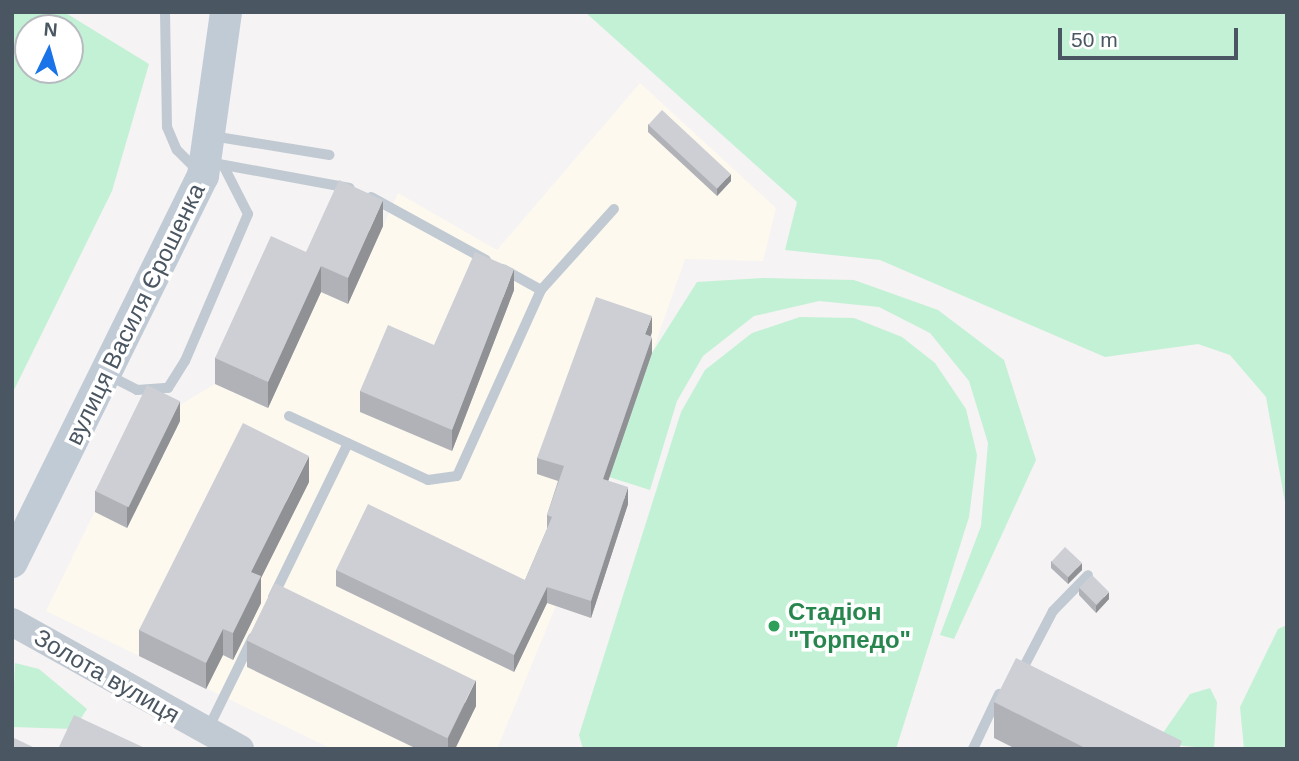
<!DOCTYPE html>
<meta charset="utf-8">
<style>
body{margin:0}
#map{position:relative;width:1299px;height:761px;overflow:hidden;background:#f5f3f3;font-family:Arial,sans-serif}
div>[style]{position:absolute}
.commercial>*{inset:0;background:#fdf9ef}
.green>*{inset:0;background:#c3f1d5}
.service>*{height:10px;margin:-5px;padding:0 5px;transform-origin:5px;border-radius:5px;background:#c1cad2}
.tertiary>*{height:28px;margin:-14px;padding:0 14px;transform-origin:14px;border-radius:14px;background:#c1cad2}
.secondary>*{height:32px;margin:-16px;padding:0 16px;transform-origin:16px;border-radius:16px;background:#c1cbd6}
.wall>*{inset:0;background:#b0b2b7}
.shaded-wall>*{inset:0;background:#909195}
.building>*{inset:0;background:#cdcfd5;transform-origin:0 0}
.dots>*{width:19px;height:19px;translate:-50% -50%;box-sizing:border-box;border:4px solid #fff;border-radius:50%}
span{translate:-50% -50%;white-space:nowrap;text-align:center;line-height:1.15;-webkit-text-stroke:7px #fff;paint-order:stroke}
.street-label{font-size:24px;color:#4a5661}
.leisure-label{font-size:24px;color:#27864d;font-weight:700}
.left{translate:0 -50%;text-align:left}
.frame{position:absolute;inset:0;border:14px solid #4a5661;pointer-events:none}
.north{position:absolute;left:14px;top:14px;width:70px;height:70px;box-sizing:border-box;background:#fff;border:2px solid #b7bbc0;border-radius:50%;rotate:5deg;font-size:19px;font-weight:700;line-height:28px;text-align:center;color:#4a5661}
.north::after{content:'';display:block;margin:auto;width:24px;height:32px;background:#1a73e8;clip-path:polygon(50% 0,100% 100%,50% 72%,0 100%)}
.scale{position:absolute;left:1058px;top:28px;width:180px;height:32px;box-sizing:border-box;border:4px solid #4a5661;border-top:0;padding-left:9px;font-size:21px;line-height:24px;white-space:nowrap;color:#4a5661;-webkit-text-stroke:5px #fff;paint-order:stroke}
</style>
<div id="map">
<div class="commercial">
<i style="clip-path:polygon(640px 83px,776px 208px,763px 261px,685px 259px,609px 477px,497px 749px,332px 749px,46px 611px,147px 405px,165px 414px,215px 384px,268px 408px,321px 292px,348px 304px,398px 193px,497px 250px)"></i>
</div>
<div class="green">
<i style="clip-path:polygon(evenodd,12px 12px,64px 12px,149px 64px,112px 191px,12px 394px,12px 12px,70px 28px,70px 70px,28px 70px,28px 28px,70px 28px)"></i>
<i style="clip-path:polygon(585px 12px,1287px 12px,1287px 513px,1266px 397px,1230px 355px,1198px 344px,1105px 357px,880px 260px,785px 250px,797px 202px)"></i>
<i style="clip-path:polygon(763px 278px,854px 280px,938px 310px,1004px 360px,1036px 460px,954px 639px,940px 635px,981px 526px,988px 443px,969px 381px,930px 333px,879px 307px,819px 301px,754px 316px,703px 356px,677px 401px,650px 490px,609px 477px,652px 353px,697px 282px)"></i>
<i style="clip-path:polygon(800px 317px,854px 318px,902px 337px,935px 363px,966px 409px,977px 455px,969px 517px,896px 749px,583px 749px,579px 735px,681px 412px,705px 370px,752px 333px)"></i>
<i style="clip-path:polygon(1287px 625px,1287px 749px,1244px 749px,1240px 707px,1278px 629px)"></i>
<i style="clip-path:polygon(15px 663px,39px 669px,87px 709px,74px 729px,12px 727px)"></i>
<i style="clip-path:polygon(1210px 688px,1217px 702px,1214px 749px,1156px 743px,1190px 694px)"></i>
</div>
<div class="service">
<i style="left:165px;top:12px;width:115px;rotate:89deg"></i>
<i style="left:167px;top:127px;width:25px;rotate:67deg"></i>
<i style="left:177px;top:150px;width:28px;rotate:45deg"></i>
<i style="left:212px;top:136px;width:119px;rotate:9.2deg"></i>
<i style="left:208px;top:162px;width:144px;rotate:10.4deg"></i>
<i style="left:371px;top:197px;width:131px;rotate:28.7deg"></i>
<i style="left:541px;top:290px;width:109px;rotate:-48deg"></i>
<i style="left:108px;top:375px;width:33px;rotate:27deg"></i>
<i style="left:137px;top:390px;width:31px;rotate:-4deg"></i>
<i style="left:168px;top:388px;width:32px;rotate:-58deg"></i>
<i style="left:185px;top:361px;width:160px;rotate:-66.8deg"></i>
<i style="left:248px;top:214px;width:55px;rotate:-117deg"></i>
<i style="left:289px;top:416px;width:153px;rotate:24.7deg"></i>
<i style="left:428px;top:480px;width:29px;rotate:-8deg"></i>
<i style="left:457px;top:476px;width:204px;rotate:-65.7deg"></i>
<i style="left:541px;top:290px;width:43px;rotate:-151.1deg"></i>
<i style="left:273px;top:597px;width:171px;rotate:-64deg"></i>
<i style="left:1019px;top:676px;width:73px;rotate:-62.4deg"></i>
<i style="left:1053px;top:611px;width:50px;rotate:-45.8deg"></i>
<i style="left:208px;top:729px;width:102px;rotate:-63.9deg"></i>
<i style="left:973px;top:749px;width:61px;rotate:-64.7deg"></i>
</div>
<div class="tertiary">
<i style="left:12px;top:622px;width:261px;rotate:29.1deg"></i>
</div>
<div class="secondary">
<i style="left:12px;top:562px;width:431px;rotate:-63.7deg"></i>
<i style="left:203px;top:176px;width:166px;rotate:-82deg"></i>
</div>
<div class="wall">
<i style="clip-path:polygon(648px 124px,731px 181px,717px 196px,648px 132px)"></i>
<i style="clip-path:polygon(383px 226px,348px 304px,321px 292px,268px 408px,215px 384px,215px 358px,306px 252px)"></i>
<i style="clip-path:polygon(514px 290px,452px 451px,360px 412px,360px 391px,434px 345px)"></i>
<i style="clip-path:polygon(652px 332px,651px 336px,652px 353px,608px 481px,628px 504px,591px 618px,547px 603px,514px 672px,336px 586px,336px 570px,525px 580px,547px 529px,547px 515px,558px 481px,537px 474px,537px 458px)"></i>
<i style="clip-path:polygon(180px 421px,127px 528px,95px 512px,95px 491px)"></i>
<i style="clip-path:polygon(309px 482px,261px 578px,261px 603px,233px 660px,223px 655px,206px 689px,139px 656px,139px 630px)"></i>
<i style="clip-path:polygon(1051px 561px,1082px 570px,1068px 584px,1051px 568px)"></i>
<i style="clip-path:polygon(1079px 588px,1109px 599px,1096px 613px,1079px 595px)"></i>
<i style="clip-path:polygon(247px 640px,476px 706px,455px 749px,417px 749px,247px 667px)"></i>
<i style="clip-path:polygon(994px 702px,1182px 749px,1016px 749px,994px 738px)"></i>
</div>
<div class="shaded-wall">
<i style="clip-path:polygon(731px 174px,731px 181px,717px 196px,717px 188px)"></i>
<i style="clip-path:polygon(383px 200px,383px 226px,348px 304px,348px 278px)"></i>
<i style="clip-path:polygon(321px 266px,321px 292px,268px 408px,268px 382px)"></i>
<i style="clip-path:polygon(514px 269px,514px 290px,452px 451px,452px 430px)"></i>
<i style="clip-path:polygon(652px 316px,652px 332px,645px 351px,645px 334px)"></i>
<i style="clip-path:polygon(652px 337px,652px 353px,603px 496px,603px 479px)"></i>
<i style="clip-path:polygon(180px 401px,180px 421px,127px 528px,127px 508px)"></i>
<i style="clip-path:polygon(309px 456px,309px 482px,261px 578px,261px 603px,233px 660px,233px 633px,251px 572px)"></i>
<i style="clip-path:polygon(628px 487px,628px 504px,591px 618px,591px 601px)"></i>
<i style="clip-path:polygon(1082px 563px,1082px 570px,1068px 584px,1068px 577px)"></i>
<i style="clip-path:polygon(547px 587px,547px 603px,514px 672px,514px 655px)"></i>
<i style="clip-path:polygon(1109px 592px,1109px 599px,1096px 613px,1096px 606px)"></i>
<i style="clip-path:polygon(223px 629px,223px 655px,206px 689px,206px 663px)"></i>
<i style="clip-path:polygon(476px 680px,476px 706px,455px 749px,448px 749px,448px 738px)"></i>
</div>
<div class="building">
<i style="left:662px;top:110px;width:94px;height:20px;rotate:43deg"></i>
<i style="clip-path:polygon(339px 180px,383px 200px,348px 278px,321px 266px,268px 382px,215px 358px,271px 236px,306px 252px)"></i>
<i style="clip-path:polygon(475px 252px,514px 269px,452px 430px,360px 391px,388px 325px,434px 345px)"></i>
<i style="clip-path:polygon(596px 297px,652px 316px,645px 334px,652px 337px,603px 479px,628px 487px,591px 601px,547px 587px,514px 655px,336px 570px,368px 504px,525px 580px,552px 517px,547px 515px,564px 466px,537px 458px)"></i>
<i style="left:147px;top:385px;width:37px;height:118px;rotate:26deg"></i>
<i style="clip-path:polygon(243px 423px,309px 456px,251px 572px,261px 576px,233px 633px,223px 629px,206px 663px,139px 630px)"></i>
<i style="left:1065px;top:547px;width:23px;height:20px;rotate:43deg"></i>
<i style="left:1092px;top:575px;width:24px;height:18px;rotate:45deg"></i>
<i style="left:275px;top:583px;width:223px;height:64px;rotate:26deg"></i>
<i style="clip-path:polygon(1016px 658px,1182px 741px,1179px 749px,1087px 749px,994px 702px)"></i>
<i style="clip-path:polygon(74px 715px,147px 749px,58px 749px)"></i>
<i style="clip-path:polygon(12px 737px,37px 749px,12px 749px)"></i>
</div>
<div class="dots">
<i style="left:774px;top:626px;background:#2e9e5b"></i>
</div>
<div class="street-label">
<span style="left:135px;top:314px;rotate:-64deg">вулиця Василя Єрошенка</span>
<span style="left:107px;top:676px;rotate:30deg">Золота вулиця</span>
</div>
<div class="leisure-label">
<span class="left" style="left:788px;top:626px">Стадіон<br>"Торпедо"</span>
</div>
<div class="frame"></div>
<div class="north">N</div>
<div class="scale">50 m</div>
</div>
